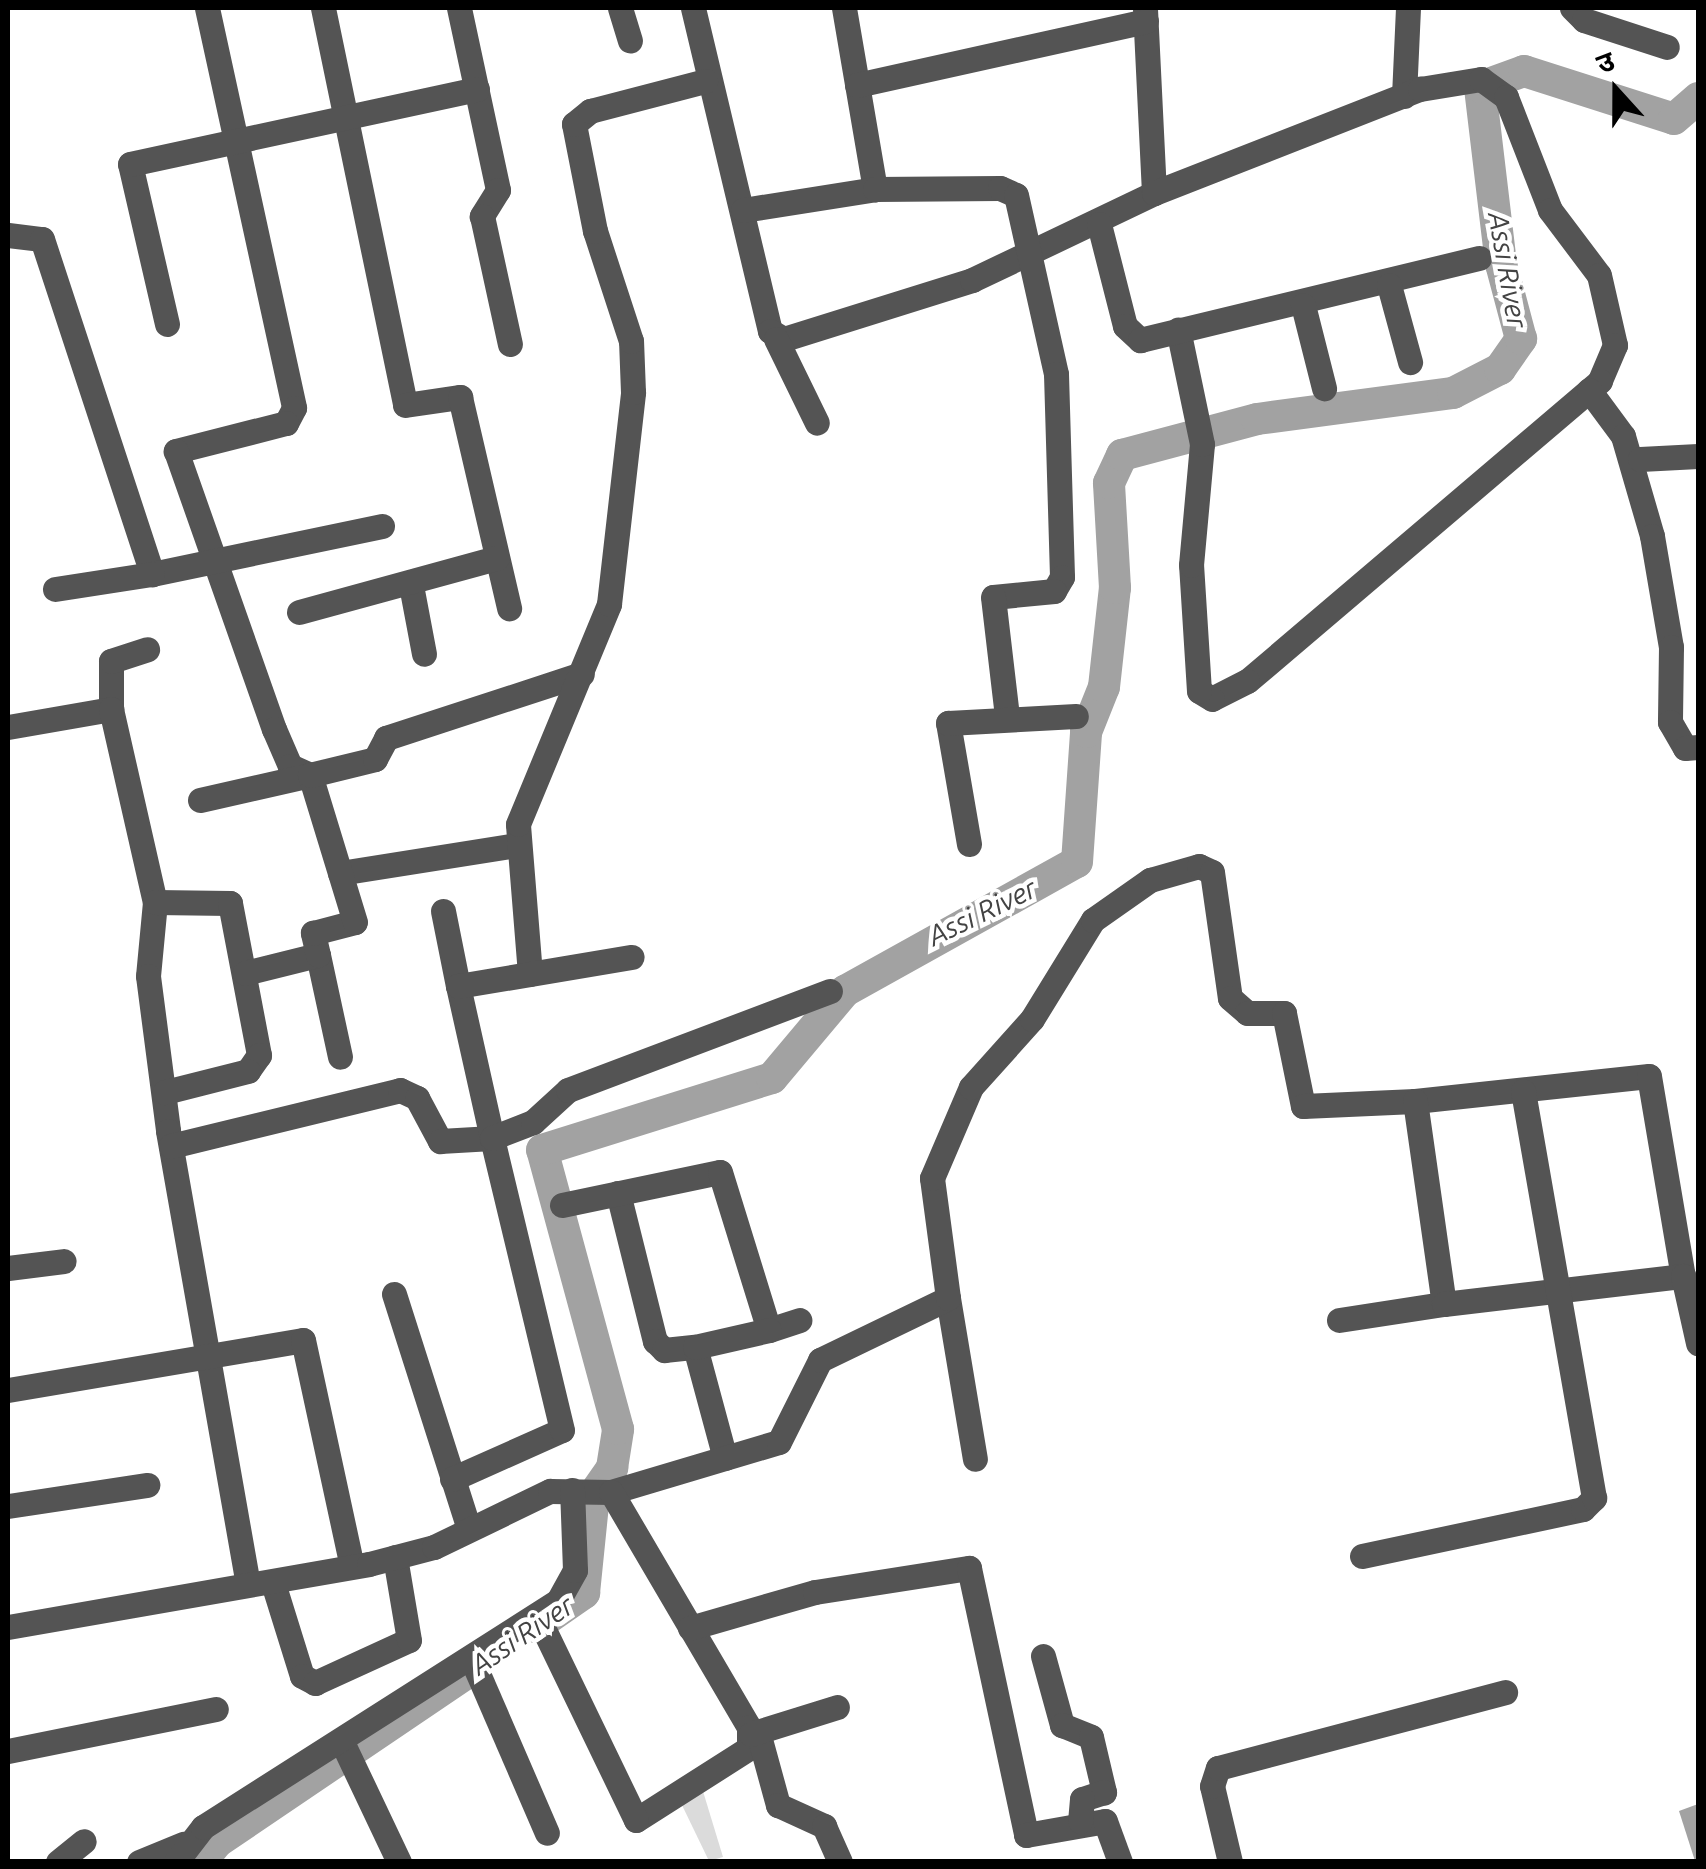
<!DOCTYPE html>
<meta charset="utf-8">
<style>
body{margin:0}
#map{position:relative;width:1706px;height:1869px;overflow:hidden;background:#fff;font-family:Ubuntu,"Noto Sans Devanagari",sans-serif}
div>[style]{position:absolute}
.green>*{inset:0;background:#dbdbdb}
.water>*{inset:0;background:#a2a2a2}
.river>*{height:32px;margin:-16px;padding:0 16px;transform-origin:16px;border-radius:16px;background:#a2a2a2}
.minor>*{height:25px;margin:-12.5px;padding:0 12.5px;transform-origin:12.5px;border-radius:12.5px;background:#545454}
span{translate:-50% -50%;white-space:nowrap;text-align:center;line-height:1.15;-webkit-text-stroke:9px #fff;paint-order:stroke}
.water-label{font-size:28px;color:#434343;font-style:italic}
.frame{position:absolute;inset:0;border:10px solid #000;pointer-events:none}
.north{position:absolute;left:1566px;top:40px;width:100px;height:100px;-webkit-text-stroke:8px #fff;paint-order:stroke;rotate:339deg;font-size:28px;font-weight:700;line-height:40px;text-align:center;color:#000}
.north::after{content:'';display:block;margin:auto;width:35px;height:45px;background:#000;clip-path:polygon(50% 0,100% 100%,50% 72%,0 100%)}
</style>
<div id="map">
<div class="green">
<i style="clip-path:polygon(702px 1788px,723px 1857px,709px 1861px,680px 1801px)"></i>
</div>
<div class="water">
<i style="clip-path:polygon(1698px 1804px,1698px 1861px,1695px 1861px,1679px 1811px)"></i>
</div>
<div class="river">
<i style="left:535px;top:1627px;width:60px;rotate:-34.8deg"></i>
<i style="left:584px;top:1593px;width:100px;rotate:-84.2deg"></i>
<i style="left:594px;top:1494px;width:32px;rotate:-55deg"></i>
<i style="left:612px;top:1468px;width:39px;rotate:-81deg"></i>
<i style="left:618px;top:1429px;width:289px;rotate:-105.2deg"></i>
<i style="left:542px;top:1150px;width:241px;rotate:-17.4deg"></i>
<i style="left:772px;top:1078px;width:114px;rotate:-50deg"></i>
<i style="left:845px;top:991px;width:265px;rotate:-29.1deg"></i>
<i style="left:1077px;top:862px;width:130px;rotate:-86deg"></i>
<i style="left:1086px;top:732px;width:48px;rotate:-68.2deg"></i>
<i style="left:1104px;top:687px;width:100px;rotate:-83.7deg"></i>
<i style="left:1115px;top:588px;width:105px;rotate:-93.3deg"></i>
<i style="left:1109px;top:483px;width:31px;rotate:-65deg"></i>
<i style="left:1122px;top:455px;width:140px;rotate:-14.9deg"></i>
<i style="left:1257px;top:419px;width:198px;rotate:-7.6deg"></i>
<i style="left:1453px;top:393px;width:53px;rotate:-27.1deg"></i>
<i style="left:1500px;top:369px;width:37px;rotate:-55deg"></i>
<i style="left:1521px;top:339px;width:78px;rotate:-104.9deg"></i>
<i style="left:1501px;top:264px;width:178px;rotate:-96.8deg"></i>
<i style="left:1480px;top:87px;width:47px;rotate:-20deg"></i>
<i style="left:1524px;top:71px;width:157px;rotate:17.7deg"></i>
<i style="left:1674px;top:119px;width:32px;rotate:-41deg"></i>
<i style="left:201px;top:1862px;width:26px;rotate:-51deg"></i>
<i style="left:217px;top:1842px;width:310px;rotate:-34.1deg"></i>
</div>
<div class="minor">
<i style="left:207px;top:8px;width:409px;rotate:77.7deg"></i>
<i style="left:294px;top:408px;width:17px;rotate:118deg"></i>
<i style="left:286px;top:423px;width:114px;rotate:165.7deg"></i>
<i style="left:176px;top:451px;width:295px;rotate:70.6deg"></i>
<i style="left:274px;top:729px;width:40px;rotate:66.6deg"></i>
<i style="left:290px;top:766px;width:22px;rotate:24deg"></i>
<i style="left:323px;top:8px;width:405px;rotate:78.3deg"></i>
<i style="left:405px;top:405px;width:56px;rotate:-8.3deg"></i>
<i style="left:460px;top:397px;width:217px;rotate:76.9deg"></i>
<i style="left:459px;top:8px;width:186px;rotate:77.9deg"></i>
<i style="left:498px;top:190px;width:31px;rotate:122deg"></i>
<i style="left:482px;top:216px;width:131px;rotate:77.7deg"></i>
<i style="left:620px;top:8px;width:34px;rotate:73deg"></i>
<i style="left:693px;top:8px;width:332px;rotate:76.6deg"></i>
<i style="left:770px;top:331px;width:16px;rotate:30deg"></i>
<i style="left:784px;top:339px;width:197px;rotate:-17.4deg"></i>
<i style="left:972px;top:280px;width:202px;rotate:-25.5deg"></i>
<i style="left:1154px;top:193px;width:185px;rotate:-92.8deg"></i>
<i style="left:844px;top:8px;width:184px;rotate:80.3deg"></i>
<i style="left:1572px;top:8px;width:17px;rotate:45deg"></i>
<i style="left:1584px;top:20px;width:87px;rotate:18deg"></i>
<i style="left:857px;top:85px;width:296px;rotate:-12.5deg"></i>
<i style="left:1404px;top:96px;width:88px;rotate:-87.4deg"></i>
<i style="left:1154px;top:193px;width:286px;rotate:-21.4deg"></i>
<i style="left:1420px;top:89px;width:62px;rotate:-9.3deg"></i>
<i style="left:1481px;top:79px;width:31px;rotate:36deg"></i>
<i style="left:1506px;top:97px;width:121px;rotate:68.7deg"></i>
<i style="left:1550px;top:210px;width:81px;rotate:53deg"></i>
<i style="left:1599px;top:275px;width:72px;rotate:77.1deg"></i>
<i style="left:1615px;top:345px;width:39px;rotate:113deg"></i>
<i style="left:1600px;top:381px;width:463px;rotate:139.6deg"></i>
<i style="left:1247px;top:681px;width:39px;rotate:153deg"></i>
<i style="left:1212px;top:699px;width:15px;rotate:-148deg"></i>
<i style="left:1199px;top:691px;width:126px;rotate:-93.6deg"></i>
<i style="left:1191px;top:565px;width:121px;rotate:-84.8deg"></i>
<i style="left:1202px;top:444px;width:117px;rotate:-101.8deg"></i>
<i style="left:743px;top:210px;width:134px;rotate:-9deg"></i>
<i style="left:875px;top:189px;width:125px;rotate:-0.5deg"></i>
<i style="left:1000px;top:188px;width:17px;rotate:24deg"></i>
<i style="left:1016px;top:195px;width:183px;rotate:77.4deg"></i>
<i style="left:1056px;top:374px;width:203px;rotate:88.3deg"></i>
<i style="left:1062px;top:577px;width:16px;rotate:120deg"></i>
<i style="left:1054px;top:591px;width:61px;rotate:174.4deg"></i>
<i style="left:993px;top:597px;width:120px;rotate:83.3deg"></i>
<i style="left:1099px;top:224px;width:105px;rotate:75.7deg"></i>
<i style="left:1125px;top:326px;width:21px;rotate:43deg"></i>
<i style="left:1140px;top:340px;width:349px;rotate:-13.6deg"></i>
<i style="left:8px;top:235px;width:34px;rotate:7deg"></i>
<i style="left:42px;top:239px;width:353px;rotate:71.8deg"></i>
<i style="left:152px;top:574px;width:235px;rotate:-11.8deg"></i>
<i style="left:1389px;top:285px;width:80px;rotate:74.7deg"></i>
<i style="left:1303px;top:305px;width:86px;rotate:75.8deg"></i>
<i style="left:167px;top:324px;width:164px;rotate:-103deg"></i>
<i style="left:130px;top:164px;width:355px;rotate:-12.2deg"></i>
<i style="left:776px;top:339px;width:93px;rotate:64deg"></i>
<i style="left:1589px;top:390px;width:57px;rotate:53.5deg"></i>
<i style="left:1623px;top:436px;width:104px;rotate:73.8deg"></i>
<i style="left:1652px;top:536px;width:113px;rotate:80.3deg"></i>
<i style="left:1671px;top:647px;width:75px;rotate:90.8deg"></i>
<i style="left:1670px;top:722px;width:30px;rotate:60deg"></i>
<i style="left:1685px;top:748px;width:13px;rotate:-4deg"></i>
<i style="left:1640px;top:459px;width:58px;rotate:-3deg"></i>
<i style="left:411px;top:585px;width:70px;rotate:79.3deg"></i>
<i style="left:55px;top:589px;width:98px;rotate:-8.8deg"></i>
<i style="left:299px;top:612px;width:205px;rotate:-15.3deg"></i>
<i style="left:111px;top:709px;width:48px;rotate:-90deg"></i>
<i style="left:111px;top:661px;width:38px;rotate:-18deg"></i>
<i style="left:8px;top:727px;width:105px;rotate:-9.9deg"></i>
<i style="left:111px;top:709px;width:198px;rotate:77.2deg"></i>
<i style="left:155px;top:902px;width:74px;rotate:95.4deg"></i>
<i style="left:148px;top:976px;width:156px;rotate:82.6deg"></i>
<i style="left:168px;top:1131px;width:459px;rotate:80deg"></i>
<i style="left:200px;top:800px;width:113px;rotate:-12.8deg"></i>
<i style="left:969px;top:844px;width:123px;rotate:-99.8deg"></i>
<i style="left:948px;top:723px;width:128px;rotate:-3.1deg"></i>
<i style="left:340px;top:873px;width:179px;rotate:-9deg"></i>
<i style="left:155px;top:902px;width:75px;rotate:0.8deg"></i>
<i style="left:230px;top:903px;width:155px;rotate:79.2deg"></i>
<i style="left:259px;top:1055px;width:19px;rotate:125deg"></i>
<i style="left:248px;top:1071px;width:86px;rotate:165.8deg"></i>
<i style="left:443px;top:911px;width:76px;rotate:78.7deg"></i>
<i style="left:318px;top:955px;width:104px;rotate:77.8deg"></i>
<i style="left:245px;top:973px;width:75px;rotate:-13.9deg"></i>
<i style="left:318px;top:955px;width:23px;rotate:-103deg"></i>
<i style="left:313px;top:933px;width:43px;rotate:-14.7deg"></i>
<i style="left:355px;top:922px;width:154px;rotate:-107deg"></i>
<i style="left:310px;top:775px;width:67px;rotate:-13.8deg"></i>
<i style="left:375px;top:759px;width:24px;rotate:-62deg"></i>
<i style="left:386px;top:738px;width:206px;rotate:-18.1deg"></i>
<i style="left:530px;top:974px;width:150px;rotate:-94.6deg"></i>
<i style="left:518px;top:824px;width:238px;rotate:-67.5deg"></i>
<i style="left:609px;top:604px;width:213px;rotate:-83.5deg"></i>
<i style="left:633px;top:392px;width:51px;rotate:-92.2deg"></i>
<i style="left:631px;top:341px;width:116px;rotate:-108.1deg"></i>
<i style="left:595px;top:231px;width:109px;rotate:-101.1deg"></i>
<i style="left:574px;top:124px;width:21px;rotate:-39deg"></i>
<i style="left:590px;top:111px;width:119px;rotate:-14.6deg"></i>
<i style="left:1415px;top:1101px;width:235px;rotate:-6.1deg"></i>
<i style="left:1649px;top:1076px;width:203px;rotate:80.4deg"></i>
<i style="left:171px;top:1146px;width:236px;rotate:-13.7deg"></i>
<i style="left:400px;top:1090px;width:19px;rotate:25deg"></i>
<i style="left:417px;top:1098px;width:49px;rotate:61.9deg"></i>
<i style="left:440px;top:1141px;width:52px;rotate:-3.3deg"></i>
<i style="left:492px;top:1138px;width:156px;rotate:-102.6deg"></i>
<i style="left:458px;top:986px;width:176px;rotate:-9.5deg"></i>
<i style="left:618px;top:1193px;width:153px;rotate:76deg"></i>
<i style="left:655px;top:1341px;width:13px;rotate:45deg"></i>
<i style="left:664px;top:1350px;width:31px;rotate:-6deg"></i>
<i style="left:695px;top:1347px;width:115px;rotate:74.9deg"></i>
<i style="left:562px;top:1205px;width:161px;rotate:-11.8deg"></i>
<i style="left:720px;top:1172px;width:165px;rotate:72.8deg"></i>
<i style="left:769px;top:1330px;width:32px;rotate:-18deg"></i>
<i style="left:8px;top:1268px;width:56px;rotate:-7.1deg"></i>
<i style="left:394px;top:1294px;width:244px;rotate:72.3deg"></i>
<i style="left:948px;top:1298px;width:163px;rotate:80.5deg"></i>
<i style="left:1339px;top:1320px;width:106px;rotate:-8.7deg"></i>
<i style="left:695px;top:1347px;width:76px;rotate:-12.9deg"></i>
<i style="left:8px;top:1390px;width:299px;rotate:-9.6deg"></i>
<i style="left:303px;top:1340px;width:231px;rotate:77.8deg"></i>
<i style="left:452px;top:1479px;width:120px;rotate:-24deg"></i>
<i style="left:562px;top:1430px;width:300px;rotate:-103.5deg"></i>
<i style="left:492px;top:1138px;width:44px;rotate:-21.3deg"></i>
<i style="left:533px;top:1122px;width:47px;rotate:-42.4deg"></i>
<i style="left:568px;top:1090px;width:280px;rotate:-20.7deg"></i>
<i style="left:611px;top:1492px;width:175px;rotate:-16.6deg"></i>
<i style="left:779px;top:1442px;width:92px;rotate:-63.4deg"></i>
<i style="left:820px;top:1360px;width:142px;rotate:-25.8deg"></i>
<i style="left:948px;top:1298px;width:121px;rotate:-97.6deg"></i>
<i style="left:932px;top:1178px;width:99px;rotate:-66.8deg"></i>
<i style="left:971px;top:1087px;width:91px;rotate:-48.1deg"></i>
<i style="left:1032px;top:1019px;width:116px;rotate:-58.4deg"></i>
<i style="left:1093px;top:920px;width:70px;rotate:-35.1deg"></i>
<i style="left:1150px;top:880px;width:51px;rotate:-15.9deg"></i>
<i style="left:1199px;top:866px;width:14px;rotate:25deg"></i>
<i style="left:1212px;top:872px;width:127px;rotate:81.9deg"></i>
<i style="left:1230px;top:998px;width:23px;rotate:41deg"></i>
<i style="left:1247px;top:1013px;width:37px"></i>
<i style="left:1284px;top:1013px;width:95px;rotate:78.5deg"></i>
<i style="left:1303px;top:1106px;width:112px;rotate:-2.6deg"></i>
<i style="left:1415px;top:1101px;width:205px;rotate:81.9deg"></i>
<i style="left:1444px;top:1304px;width:241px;rotate:-6.7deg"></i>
<i style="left:1683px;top:1276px;width:69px;rotate:77.4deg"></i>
<i style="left:8px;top:1506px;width:141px;rotate:-8.6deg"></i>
<i style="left:1362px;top:1556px;width:226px;rotate:-12deg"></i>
<i style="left:1583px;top:1509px;width:16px;rotate:-45deg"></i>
<i style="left:1594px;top:1498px;width:413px;rotate:-99.9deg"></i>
<i style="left:273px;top:1583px;width:97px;rotate:72.7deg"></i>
<i style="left:302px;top:1676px;width:15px;rotate:28deg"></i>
<i style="left:315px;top:1683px;width:103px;rotate:-24.6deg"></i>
<i style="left:409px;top:1640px;width:84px;rotate:-99.6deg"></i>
<i style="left:8px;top:1627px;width:366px;rotate:-9.9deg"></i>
<i style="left:369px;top:1564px;width:67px;rotate:-14.7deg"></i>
<i style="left:434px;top:1547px;width:129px;rotate:-25.8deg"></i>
<i style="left:550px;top:1491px;width:61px;rotate:0.9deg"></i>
<i style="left:611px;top:1492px;width:273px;rotate:59.6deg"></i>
<i style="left:749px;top:1727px;width:21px;rotate:90deg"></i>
<i style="left:749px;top:1748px;width:134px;rotate:147.5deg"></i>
<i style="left:636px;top:1820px;width:223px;rotate:-115.8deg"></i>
<i style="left:690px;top:1628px;width:130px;rotate:-16.1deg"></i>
<i style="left:815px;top:1592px;width:156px;rotate:-8.9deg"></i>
<i style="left:969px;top:1568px;width:273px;rotate:77.9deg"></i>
<i style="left:1026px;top:1835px;width:80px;rotate:-10deg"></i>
<i style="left:1105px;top:1821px;width:44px;rotate:69.9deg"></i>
<i style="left:1043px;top:1656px;width:72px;rotate:74.6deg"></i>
<i style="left:1062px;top:1725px;width:31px;rotate:22deg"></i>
<i style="left:1091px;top:1737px;width:57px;rotate:76.7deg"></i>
<i style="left:1104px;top:1792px;width:23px;rotate:162deg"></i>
<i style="left:1082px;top:1799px;width:22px;rotate:95deg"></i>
<i style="left:473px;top:1662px;width:186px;rotate:66.6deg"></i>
<i style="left:758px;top:1732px;width:76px;rotate:74.7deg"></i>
<i style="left:778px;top:1805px;width:51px;rotate:24.5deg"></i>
<i style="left:824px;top:1826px;width:39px;rotate:66deg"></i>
<i style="left:751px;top:1734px;width:90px;rotate:-17.4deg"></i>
<i style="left:343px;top:1744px;width:131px;rotate:64.6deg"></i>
<i style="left:8px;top:1751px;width:212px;rotate:-11.4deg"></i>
<i style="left:58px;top:1862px;width:33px;rotate:-39deg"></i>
<i style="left:139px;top:1862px;width:48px;rotate:-22.2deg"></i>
<i style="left:176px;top:1862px;width:44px;rotate:-52.4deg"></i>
<i style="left:203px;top:1827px;width:421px;rotate:-32.5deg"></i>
<i style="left:558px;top:1601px;width:35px;rotate:-61deg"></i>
<i style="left:575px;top:1570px;width:80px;rotate:-92.1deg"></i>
<i style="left:1230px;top:1862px;width:78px;rotate:-103.3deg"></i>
<i style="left:1212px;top:1786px;width:19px;rotate:-72deg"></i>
<i style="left:1218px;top:1768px;width:297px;rotate:-14.8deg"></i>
</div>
<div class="water-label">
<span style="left:1508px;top:270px;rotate:80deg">Assi River</span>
<span style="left:982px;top:912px;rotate:-26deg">Assi River</span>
<span style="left:522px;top:1635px;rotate:-34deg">Assi River</span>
</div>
<div class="frame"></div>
<div class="north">उ</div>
</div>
